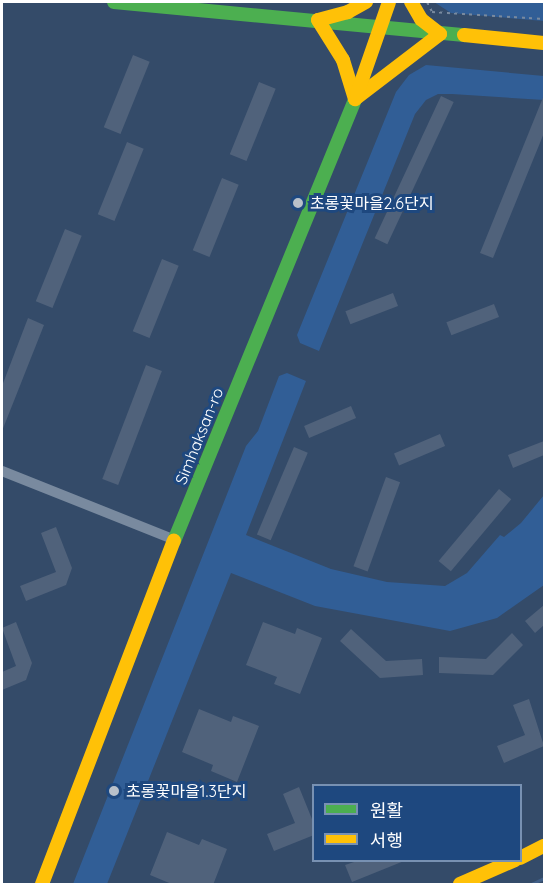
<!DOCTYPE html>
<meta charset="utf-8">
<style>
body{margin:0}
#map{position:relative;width:546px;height:886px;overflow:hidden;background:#344b69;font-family:Quicksand,"Noto Sans KR",sans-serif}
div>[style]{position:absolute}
.green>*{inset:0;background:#315e96}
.stream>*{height:3px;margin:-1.5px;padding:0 1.5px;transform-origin:1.5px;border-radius:1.5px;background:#415f87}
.building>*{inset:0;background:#50627b;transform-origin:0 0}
.path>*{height:2px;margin-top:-1px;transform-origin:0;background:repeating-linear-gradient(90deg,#798a9f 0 3px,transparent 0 7.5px)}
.street>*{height:10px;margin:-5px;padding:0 5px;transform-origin:5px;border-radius:5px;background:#798a9f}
.fast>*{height:14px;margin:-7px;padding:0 7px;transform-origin:7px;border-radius:7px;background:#4caf50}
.slow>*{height:14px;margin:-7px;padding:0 7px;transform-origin:7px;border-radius:7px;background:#ffc107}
.dots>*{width:16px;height:16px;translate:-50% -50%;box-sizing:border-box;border:3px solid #1e487f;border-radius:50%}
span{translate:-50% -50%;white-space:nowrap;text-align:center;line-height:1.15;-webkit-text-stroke:6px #1e487f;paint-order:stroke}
.poi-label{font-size:16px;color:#fff}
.left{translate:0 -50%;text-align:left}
.street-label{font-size:16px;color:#fff}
.frame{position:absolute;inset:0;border:3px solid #fff;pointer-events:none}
.legend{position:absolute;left:312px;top:784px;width:210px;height:78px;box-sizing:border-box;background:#1e487f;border:2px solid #7891b2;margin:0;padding:8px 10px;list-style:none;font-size:18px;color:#fff}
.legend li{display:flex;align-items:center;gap:12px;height:30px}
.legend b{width:30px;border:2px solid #7891b2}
</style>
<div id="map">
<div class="green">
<i style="clip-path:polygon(434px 2px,544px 2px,544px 21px,451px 13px)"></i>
<i style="clip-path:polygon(426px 65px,544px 76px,544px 100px,452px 94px,438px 94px,426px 100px,415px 114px,319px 351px,300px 343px,297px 335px,396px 92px,409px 75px)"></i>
<i style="clip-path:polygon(287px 373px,306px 381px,246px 535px,331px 569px,387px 582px,445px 586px,467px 573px,500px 535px,504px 537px,521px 523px,544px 495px,544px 585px,497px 618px,450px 631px,315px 606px,231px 573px,107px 884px,73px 884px,246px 446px,258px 431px,279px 376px)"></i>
</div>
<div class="stream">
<i style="left:531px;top:884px;width:14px;rotate:-25deg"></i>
</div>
<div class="building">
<i style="left:133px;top:55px;width:18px;height:78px;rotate:22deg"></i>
<i style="left:259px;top:82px;width:18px;height:78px;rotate:22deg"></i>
<i style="clip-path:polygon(544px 95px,544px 133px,493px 258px,480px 253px)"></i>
<i style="left:441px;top:96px;width:14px;height:157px;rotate:25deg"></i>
<i style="left:127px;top:142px;width:18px;height:78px;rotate:22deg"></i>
<i style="left:222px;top:178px;width:18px;height:78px;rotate:22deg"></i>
<i style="left:65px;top:229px;width:18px;height:78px;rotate:22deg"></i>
<i style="left:162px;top:259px;width:18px;height:78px;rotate:22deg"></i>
<i style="left:393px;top:293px;width:14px;height:51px;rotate:69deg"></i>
<i style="left:494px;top:304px;width:14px;height:51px;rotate:69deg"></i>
<i style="clip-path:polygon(28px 318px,44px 325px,2px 431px,2px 386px)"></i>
<i style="left:146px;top:365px;width:17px;height:122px;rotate:21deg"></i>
<i style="left:351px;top:406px;width:13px;height:51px;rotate:67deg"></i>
<i style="left:440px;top:434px;width:13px;height:50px;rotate:67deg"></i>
<i style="clip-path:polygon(544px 441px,544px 455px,513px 468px,508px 455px)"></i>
<i style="left:294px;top:447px;width:15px;height:95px;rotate:23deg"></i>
<i style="left:386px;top:477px;width:15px;height:95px;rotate:20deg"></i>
<i style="left:499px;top:489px;width:16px;height:94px;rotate:40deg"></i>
<i style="clip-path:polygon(56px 527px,72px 568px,66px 585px,26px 601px,20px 586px,56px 572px,41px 533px)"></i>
<i style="clip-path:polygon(544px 605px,544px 625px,535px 633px,525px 621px)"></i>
<i style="clip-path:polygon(16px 622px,32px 663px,26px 680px,2px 690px,2px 672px,16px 666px,2px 628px)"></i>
<i style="clip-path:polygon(263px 622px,295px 634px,297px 628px,322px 638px,300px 694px,274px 684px,277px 677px,246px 665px)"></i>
<i style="clip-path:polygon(351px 629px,386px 661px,422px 659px,423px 675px,380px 678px,340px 641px)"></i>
<i style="clip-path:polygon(512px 633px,523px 645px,493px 675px,439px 673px,439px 657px,486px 659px)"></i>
<i style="clip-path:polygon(529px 699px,544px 746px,504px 763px,497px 746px,525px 735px,513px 705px)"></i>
<i style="clip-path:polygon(199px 709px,231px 722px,233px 716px,259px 726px,237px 782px,211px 771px,213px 765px,182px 752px)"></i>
<i style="clip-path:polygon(299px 787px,314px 824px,314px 835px,274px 851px,267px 834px,295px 823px,283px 794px)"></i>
<i style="clip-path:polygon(167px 832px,199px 845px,202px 839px,227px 849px,213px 885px,174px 885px,150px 875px)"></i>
<i style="clip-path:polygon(357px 861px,404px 861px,352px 882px,345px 865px)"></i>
</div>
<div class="path">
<i style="left:427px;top:2px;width:11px;rotate:63deg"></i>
<i style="left:432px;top:12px;width:112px;rotate:3.6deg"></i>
</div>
<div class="street">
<i style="left:2px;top:471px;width:186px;rotate:21.7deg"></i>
</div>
<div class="fast">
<i style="left:114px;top:2px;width:352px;rotate:5.4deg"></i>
<i style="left:174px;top:541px;width:483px;rotate:-67.7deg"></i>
</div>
<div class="slow">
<i style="left:366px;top:2px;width:21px;rotate:151deg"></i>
<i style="left:348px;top:12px;width:31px;rotate:165deg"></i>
<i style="left:318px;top:20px;width:47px;rotate:58deg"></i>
<i style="left:343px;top:60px;width:41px;rotate:72.9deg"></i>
<i style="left:355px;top:99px;width:107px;rotate:-37.4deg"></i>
<i style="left:440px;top:34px;width:24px;rotate:-142deg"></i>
<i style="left:421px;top:19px;width:20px;rotate:-120deg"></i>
<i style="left:464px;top:35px;width:80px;rotate:5.7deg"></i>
<i style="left:357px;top:94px;width:97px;rotate:-70.8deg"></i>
<i style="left:520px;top:858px;width:27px;rotate:-27deg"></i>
<i style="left:42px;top:884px;width:368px;rotate:-69deg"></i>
<i style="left:460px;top:884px;width:60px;rotate:-23.6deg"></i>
</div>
<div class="dots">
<i style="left:298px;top:203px;background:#b8c0ca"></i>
<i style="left:114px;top:791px;background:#b8c0ca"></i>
</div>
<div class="poi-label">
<span class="left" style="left:310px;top:203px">초롱꽃마을2.6단지</span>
<span class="left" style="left:126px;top:791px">초롱꽃마을1.3단지</span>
</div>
<div class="street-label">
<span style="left:199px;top:436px;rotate:-68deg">Simhaksan-ro</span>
</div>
<div class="frame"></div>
<ul class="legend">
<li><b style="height:8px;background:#4caf50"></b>원활</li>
<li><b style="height:8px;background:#ffc107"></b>서행</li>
</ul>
</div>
